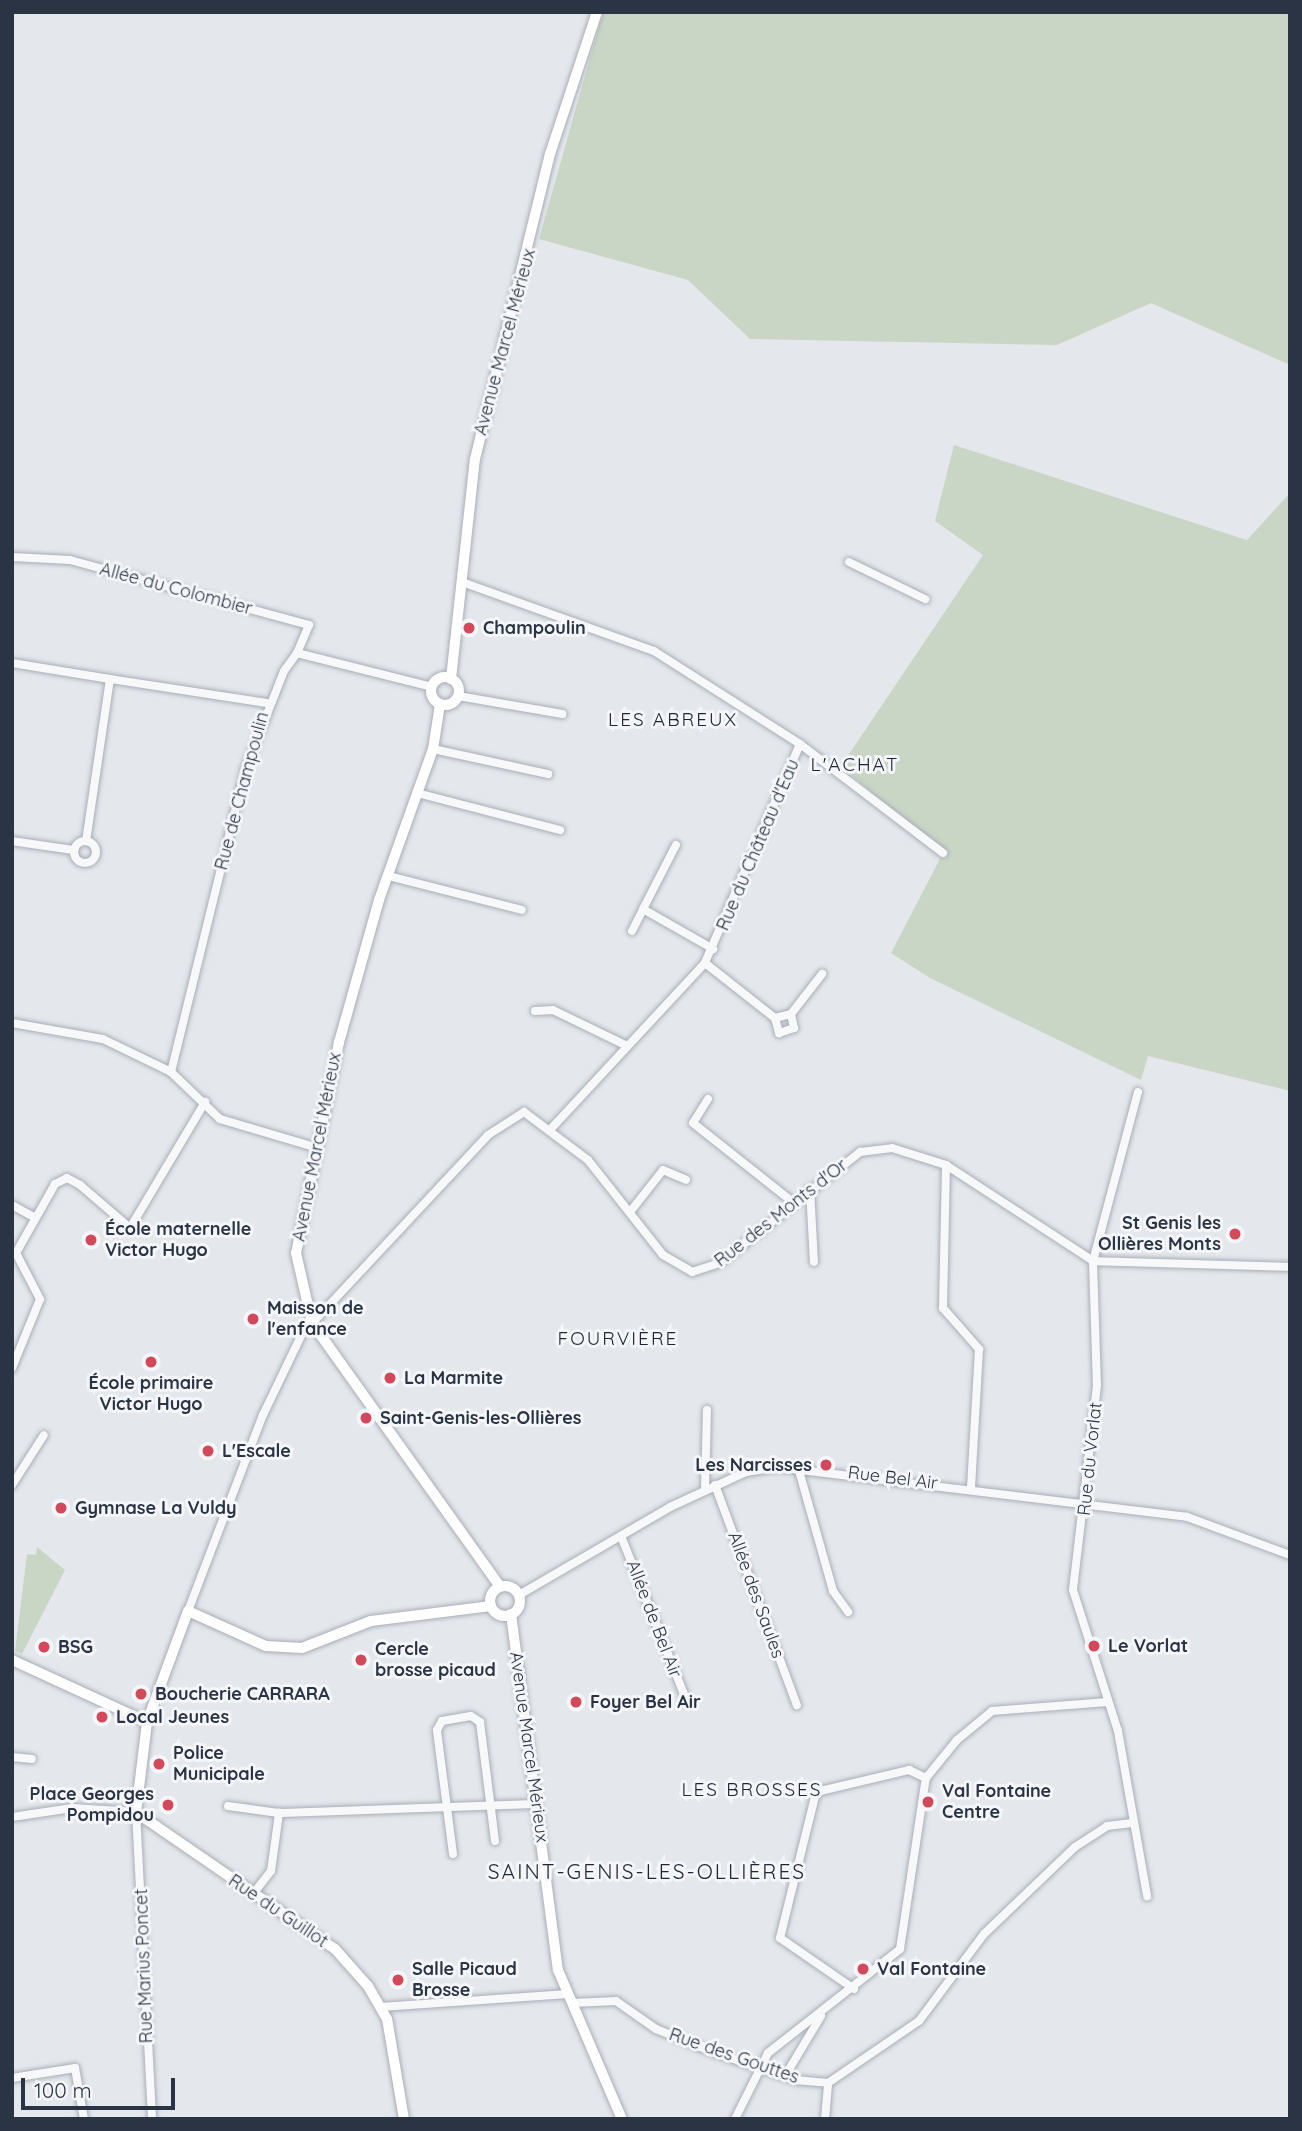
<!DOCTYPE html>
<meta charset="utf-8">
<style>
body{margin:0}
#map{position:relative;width:1302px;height:2131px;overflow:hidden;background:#e4e7ec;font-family:Quicksand,sans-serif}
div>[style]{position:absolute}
.green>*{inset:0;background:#c9d6c5}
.roads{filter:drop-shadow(0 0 2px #a9aeb7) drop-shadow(0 0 2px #a9aeb7)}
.street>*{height:8px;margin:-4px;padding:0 4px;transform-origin:4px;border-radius:4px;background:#f7f8fa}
.street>.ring{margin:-4px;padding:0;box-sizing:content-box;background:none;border:8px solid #f7f8fa;border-radius:50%}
.secondary>*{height:10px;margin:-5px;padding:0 5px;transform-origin:5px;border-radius:5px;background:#fff}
.secondary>.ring{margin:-5px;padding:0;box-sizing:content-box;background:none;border:10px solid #fff;border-radius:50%}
.dots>*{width:19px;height:19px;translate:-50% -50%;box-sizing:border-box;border:4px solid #f4f6f9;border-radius:50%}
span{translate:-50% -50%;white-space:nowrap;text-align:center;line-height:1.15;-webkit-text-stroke:6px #f4f6f9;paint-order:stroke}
.street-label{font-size:18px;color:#2b3445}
.poi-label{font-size:18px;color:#2b3445;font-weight:700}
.left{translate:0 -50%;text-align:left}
.right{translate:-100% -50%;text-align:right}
.neighbourhood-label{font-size:19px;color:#1d2536;letter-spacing:2px}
.quarter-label{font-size:21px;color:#1d2536;letter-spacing:2px}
.frame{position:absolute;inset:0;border:14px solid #2b3445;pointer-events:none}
.scale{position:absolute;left:21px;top:2078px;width:154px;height:32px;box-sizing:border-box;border:4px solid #2b3445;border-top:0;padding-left:9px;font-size:21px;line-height:24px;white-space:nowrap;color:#2b3445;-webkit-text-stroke:5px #f4f6f9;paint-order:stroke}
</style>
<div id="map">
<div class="green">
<i style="clip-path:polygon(603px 12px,1290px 12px,1290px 365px,1151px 303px,1057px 345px,750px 339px,688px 280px,539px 239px)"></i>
<i style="clip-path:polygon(954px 445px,1247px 540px,1290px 493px,1290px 1091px,1148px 1056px,1141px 1080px,930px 978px,891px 953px,943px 853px,841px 766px,983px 555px,935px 521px)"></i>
<i style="clip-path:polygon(37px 1547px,65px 1570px,22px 1654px,15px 1651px,27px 1554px,36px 1555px)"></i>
</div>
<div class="roads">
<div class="street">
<i style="left:12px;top:557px;width:58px;rotate:3deg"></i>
<i style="left:70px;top:560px;width:248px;rotate:15.2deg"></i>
<i style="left:309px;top:625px;width:30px;rotate:113deg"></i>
<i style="left:849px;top:562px;width:85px;rotate:26deg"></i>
<i style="left:465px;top:583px;width:201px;rotate:19.8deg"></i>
<i style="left:654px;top:651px;width:173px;rotate:32.5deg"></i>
<i style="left:800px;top:744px;width:239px;rotate:113.5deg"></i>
<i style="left:705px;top:963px;width:229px;rotate:132.9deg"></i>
<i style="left:12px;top:663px;width:99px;rotate:9.3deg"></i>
<i style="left:110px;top:679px;width:164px;rotate:98.4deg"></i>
<i style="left:110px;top:679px;width:158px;rotate:8.7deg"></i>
<i style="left:458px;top:696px;width:106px;rotate:9.8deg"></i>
<i style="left:800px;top:744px;width:180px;rotate:37.3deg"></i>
<i style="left:433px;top:749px;width:118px;rotate:12.3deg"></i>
<i style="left:417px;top:793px;width:148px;rotate:14.5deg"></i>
<i class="ring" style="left:74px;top:841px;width:14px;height:14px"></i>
<i style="left:12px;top:841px;width:63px;rotate:8.3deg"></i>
<i style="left:676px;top:845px;width:72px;rotate:117.3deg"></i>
<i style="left:643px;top:909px;width:81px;rotate:29.7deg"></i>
<i style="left:389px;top:876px;width:137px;rotate:14.3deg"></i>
<i style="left:632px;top:931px;width:25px;rotate:-63deg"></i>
<i style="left:705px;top:963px;width:89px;rotate:38.2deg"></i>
<i style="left:775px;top:1018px;width:16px;rotate:-14deg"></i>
<i style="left:791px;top:1014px;width:51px;rotate:-52.2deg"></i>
<i style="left:535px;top:1011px;width:18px;rotate:-3deg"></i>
<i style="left:553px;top:1010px;width:80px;rotate:25.9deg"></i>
<i style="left:775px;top:1018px;width:16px;rotate:75deg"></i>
<i style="left:779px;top:1033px;width:16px;rotate:-18deg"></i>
<i style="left:794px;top:1028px;width:14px;rotate:-102deg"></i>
<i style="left:12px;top:1023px;width:92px;rotate:10deg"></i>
<i style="left:103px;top:1039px;width:76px;rotate:25.9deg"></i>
<i style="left:171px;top:1072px;width:68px;rotate:43.8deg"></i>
<i style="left:220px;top:1119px;width:102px;rotate:16.5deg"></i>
<i style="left:171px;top:1072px;width:311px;rotate:-76.2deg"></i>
<i style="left:245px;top:770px;width:106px;rotate:-68.5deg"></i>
<i style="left:284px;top:671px;width:22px;rotate:-54deg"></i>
<i style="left:297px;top:653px;width:139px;rotate:14.1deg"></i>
<i style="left:1138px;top:1092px;width:175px;rotate:104.9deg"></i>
<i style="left:1093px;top:1261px;width:124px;rotate:88.2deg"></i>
<i style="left:1097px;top:1385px;width:206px;rotate:96.7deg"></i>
<i style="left:1073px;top:1590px;width:148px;rotate:72.3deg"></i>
<i style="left:1118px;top:1731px;width:168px;rotate:80deg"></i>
<i style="left:708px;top:1099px;width:28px;rotate:122deg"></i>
<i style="left:693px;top:1123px;width:129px;rotate:38.4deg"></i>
<i style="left:946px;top:1165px;width:143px;rotate:91.2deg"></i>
<i style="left:943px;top:1308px;width:55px;rotate:48.7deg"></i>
<i style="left:979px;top:1349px;width:138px;rotate:93.3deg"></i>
<i style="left:810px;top:1189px;width:73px;rotate:86.9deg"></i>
<i style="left:12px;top:1205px;width:26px;rotate:29deg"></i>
<i style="left:630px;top:1212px;width:53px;rotate:-51.8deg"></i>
<i style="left:663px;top:1170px;width:25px;rotate:23deg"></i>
<i style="left:12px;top:1368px;width:74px;rotate:-67.9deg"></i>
<i style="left:40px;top:1299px;width:52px;rotate:-117.6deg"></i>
<i style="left:16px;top:1253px;width:79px;rotate:-60.5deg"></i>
<i style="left:55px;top:1184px;width:13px;rotate:-27deg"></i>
<i style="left:67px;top:1178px;width:15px;rotate:28deg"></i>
<i style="left:80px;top:1185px;width:66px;rotate:40.7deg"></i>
<i style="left:130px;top:1228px;width:147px;rotate:-59.2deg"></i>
<i style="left:798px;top:1467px;width:129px;rotate:74.2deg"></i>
<i style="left:833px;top:1591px;width:26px;rotate:54deg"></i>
<i style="left:12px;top:1485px;width:59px;rotate:-57.4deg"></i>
<i style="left:715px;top:1485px;width:235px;rotate:69.6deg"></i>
<i style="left:705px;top:1490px;width:80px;rotate:-88.6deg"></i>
<i style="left:621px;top:1536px;width:179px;rotate:68.3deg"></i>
<i style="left:519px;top:1595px;width:175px;rotate:-30.2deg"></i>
<i style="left:670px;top:1507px;width:84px;rotate:-24.7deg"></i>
<i style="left:746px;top:1472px;width:30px;rotate:-9deg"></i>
<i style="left:776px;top:1467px;width:414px;rotate:6.9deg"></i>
<i style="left:1187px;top:1517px;width:110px;rotate:20.3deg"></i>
<i style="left:188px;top:1611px;width:210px;rotate:-69.1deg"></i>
<i style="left:263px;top:1415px;width:90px;rotate:-64.3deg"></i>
<i style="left:302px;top:1334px;width:272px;rotate:-46.9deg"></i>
<i style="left:488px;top:1135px;width:43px;rotate:-32.6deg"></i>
<i style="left:524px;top:1112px;width:80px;rotate:36.9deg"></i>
<i style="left:588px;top:1160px;width:121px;rotate:51.7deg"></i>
<i style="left:663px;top:1255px;width:34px;rotate:30deg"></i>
<i style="left:692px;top:1272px;width:29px;rotate:-18deg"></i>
<i style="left:720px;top:1263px;width:179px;rotate:-38.4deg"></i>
<i style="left:860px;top:1152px;width:32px;rotate:-7deg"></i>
<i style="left:892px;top:1148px;width:57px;rotate:17.5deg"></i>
<i style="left:946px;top:1165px;width:176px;rotate:33.1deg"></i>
<i style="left:1093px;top:1261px;width:197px;rotate:1.7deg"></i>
<i style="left:12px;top:1757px;width:20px;rotate:6deg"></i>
<i style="left:228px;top:1806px;width:51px;rotate:7.8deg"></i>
<i style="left:12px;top:1817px;width:61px;rotate:-8.5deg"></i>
<i style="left:72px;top:1808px;width:64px;rotate:3.6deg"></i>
<i style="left:136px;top:1812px;width:307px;rotate:87deg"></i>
<i style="left:453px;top:1854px;width:125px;rotate:-97.4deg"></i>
<i style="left:437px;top:1730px;width:10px;rotate:-61deg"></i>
<i style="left:442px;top:1721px;width:29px;rotate:-10deg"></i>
<i style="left:471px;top:1716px;width:11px;rotate:34deg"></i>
<i style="left:480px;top:1722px;width:120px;rotate:82.8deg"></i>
<i style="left:253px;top:1894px;width:29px;rotate:-52deg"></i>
<i style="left:271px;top:1871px;width:59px;rotate:-82.1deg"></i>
<i style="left:279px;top:1813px;width:258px;rotate:-2deg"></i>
<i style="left:854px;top:1989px;width:90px;rotate:-145.4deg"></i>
<i style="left:780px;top:1938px;width:150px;rotate:-76.1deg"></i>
<i style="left:816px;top:1792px;width:96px;rotate:-13.3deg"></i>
<i style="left:909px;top:1770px;width:19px;rotate:25deg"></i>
<i style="left:572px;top:2003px;width:44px;rotate:-2.6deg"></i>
<i style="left:616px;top:2001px;width:49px;rotate:35deg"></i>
<i style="left:656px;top:2029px;width:58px;rotate:22.2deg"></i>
<i style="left:710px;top:2051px;width:90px;rotate:18.8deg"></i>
<i style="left:795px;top:2080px;width:33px;rotate:5deg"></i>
<i style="left:381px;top:2007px;width:187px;rotate:-4deg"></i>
<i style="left:785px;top:2076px;width:70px;rotate:-59deg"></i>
<i style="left:12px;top:2078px;width:64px;rotate:-9deg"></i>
<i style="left:75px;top:2068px;width:52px;rotate:80deg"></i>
<i style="left:828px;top:2083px;width:110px;rotate:-34.3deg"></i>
<i style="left:919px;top:2021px;width:109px;rotate:-53.2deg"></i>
<i style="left:984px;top:1934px;width:126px;rotate:-43.7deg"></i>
<i style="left:1075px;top:1847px;width:38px;rotate:-33deg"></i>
<i style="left:1107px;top:1826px;width:25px;rotate:-7deg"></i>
<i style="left:735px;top:2119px;width:74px;rotate:-63.4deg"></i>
<i style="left:768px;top:2053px;width:168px;rotate:-38.2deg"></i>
<i style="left:900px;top:1949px;width:173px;rotate:-81.4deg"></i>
<i style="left:926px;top:1778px;width:49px;rotate:-50.8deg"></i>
<i style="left:957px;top:1740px;width:45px;rotate:-39.6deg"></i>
<i style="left:992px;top:1711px;width:115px;rotate:-4.5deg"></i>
<i style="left:825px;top:2119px;width:36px;rotate:-85deg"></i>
</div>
<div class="secondary">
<i class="ring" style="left:431px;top:677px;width:18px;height:18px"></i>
<i style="left:451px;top:679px;width:221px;rotate:-83.8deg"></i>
<i style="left:475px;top:459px;width:314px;rotate:-76.2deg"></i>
<i style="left:550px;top:154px;width:150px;rotate:-71.7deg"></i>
<i style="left:440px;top:704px;width:46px;rotate:98.8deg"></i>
<i style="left:433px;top:749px;width:160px;rotate:109.7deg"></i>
<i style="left:379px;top:900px;width:148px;rotate:105.7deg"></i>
<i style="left:339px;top:1042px;width:215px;rotate:101.5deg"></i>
<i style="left:296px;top:1253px;width:72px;rotate:77.1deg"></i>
<i style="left:312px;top:1323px;width:324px;rotate:54.5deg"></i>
<i class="ring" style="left:490px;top:1586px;width:20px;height:20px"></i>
<i style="left:511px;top:1614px;width:359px;rotate:82.5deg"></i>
<i style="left:558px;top:1970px;width:162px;rotate:66.8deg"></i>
<i style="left:12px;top:1660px;width:149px;rotate:24.7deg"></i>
<i style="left:404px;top:2119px;width:101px;rotate:-99.6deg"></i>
<i style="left:387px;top:2019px;width:39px;rotate:-120deg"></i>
<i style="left:367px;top:1985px;width:48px;rotate:-131.6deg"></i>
<i style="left:335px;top:1949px;width:242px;rotate:-145.5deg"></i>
<i style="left:136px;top:1812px;width:91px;rotate:-83deg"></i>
<i style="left:147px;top:1722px;width:118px;rotate:-69.7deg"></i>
<i style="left:188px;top:1611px;width:85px;rotate:24.2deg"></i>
<i style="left:266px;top:1646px;width:36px;rotate:3deg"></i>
<i style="left:302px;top:1648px;width:74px;rotate:-21.4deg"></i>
<i style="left:371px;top:1621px;width:121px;rotate:-7.1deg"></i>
</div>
</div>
<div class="dots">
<i style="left:469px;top:628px;background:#d1495b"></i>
<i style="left:1235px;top:1234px;background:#d1495b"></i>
<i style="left:91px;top:1240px;background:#d1495b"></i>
<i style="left:253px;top:1319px;background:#d1495b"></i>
<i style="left:151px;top:1362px;background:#d1495b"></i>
<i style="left:390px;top:1378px;background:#d1495b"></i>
<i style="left:366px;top:1418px;background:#d1495b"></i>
<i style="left:208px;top:1451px;background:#d1495b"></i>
<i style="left:826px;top:1465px;background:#d1495b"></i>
<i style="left:61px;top:1508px;background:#d1495b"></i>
<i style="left:1094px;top:1646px;background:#d1495b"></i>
<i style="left:44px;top:1647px;background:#d1495b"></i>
<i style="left:361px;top:1660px;background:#d1495b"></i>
<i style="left:141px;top:1694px;background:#d1495b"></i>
<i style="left:576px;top:1702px;background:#d1495b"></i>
<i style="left:102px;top:1717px;background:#d1495b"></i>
<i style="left:159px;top:1764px;background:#d1495b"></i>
<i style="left:928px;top:1802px;background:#d1495b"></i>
<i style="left:168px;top:1805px;background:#d1495b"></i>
<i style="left:863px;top:1969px;background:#d1495b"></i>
<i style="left:398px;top:1980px;background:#d1495b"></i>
</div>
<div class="street-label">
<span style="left:505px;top:342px;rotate:-75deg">Avenue Marcel Mérieux</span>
<span style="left:176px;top:589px;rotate:15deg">Allée du Colombier</span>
<span style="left:242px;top:791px;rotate:-75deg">Rue de Champoulin</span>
<span style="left:758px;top:845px;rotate:-67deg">Rue du Château d'Eau</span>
<span style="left:317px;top:1147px;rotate:-79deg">Avenue Marcel Mérieux</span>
<span style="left:781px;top:1213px;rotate:-38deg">Rue des Monts d'Or</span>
<span style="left:1090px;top:1459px;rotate:-84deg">Rue du Vorlat</span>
<span style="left:893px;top:1478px;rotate:7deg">Rue Bel Air</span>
<span style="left:756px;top:1595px;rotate:70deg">Allée des Saules</span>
<span style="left:654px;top:1619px;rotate:69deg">Allée de Bel Air</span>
<span style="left:529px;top:1747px;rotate:82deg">Avenue Marcel Mérieux</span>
<span style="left:278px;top:1911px;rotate:34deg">Rue du Guillot</span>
<span style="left:144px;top:1966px;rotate:-92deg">Rue Marius Poncet</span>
<span style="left:734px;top:2056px;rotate:19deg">Rue des Gouttes</span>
</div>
<div class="poi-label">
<span class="left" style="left:483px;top:628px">Champoulin</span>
<span class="right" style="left:1221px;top:1234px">St Genis les<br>Ollières Monts</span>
<span class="left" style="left:105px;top:1240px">École maternelle<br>Victor Hugo</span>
<span class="left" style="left:267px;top:1319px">Maisson de<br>l'enfance</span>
<span class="left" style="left:404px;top:1378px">La Marmite</span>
<span style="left:151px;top:1394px">École primaire<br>Victor Hugo</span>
<span class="left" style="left:380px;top:1418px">Saint-Genis-les-Ollières</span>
<span class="left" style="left:222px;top:1451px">L'Escale</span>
<span class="right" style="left:812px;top:1465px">Les Narcisses</span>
<span class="left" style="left:75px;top:1508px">Gymnase La Vuldy</span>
<span class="left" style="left:1108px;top:1646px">Le Vorlat</span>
<span class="left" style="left:58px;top:1647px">BSG</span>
<span class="left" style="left:375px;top:1660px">Cercle<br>brosse picaud</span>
<span class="left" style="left:155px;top:1694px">Boucherie CARRARA</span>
<span class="left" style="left:590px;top:1702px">Foyer Bel Air</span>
<span class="left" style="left:116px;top:1717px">Local Jeunes</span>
<span class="left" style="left:173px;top:1764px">Police<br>Municipale</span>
<span class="left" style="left:942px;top:1802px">Val Fontaine<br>Centre</span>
<span class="right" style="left:154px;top:1805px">Place Georges<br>Pompidou</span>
<span class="left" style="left:877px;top:1969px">Val Fontaine</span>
<span class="left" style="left:412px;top:1980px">Salle Picaud<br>Brosse</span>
</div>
<div class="neighbourhood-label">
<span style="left:673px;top:720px">LES ABREUX</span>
<span style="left:855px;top:765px">L'ACHAT</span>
<span style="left:618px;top:1339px">FOURVIÈRE</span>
<span style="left:752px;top:1790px">LES BROSSES</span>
</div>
<div class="quarter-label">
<span style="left:647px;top:1871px">SAINT-GENIS-LES-OLLIÈRES</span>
</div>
<div class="frame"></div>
<div class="scale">100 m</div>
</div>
